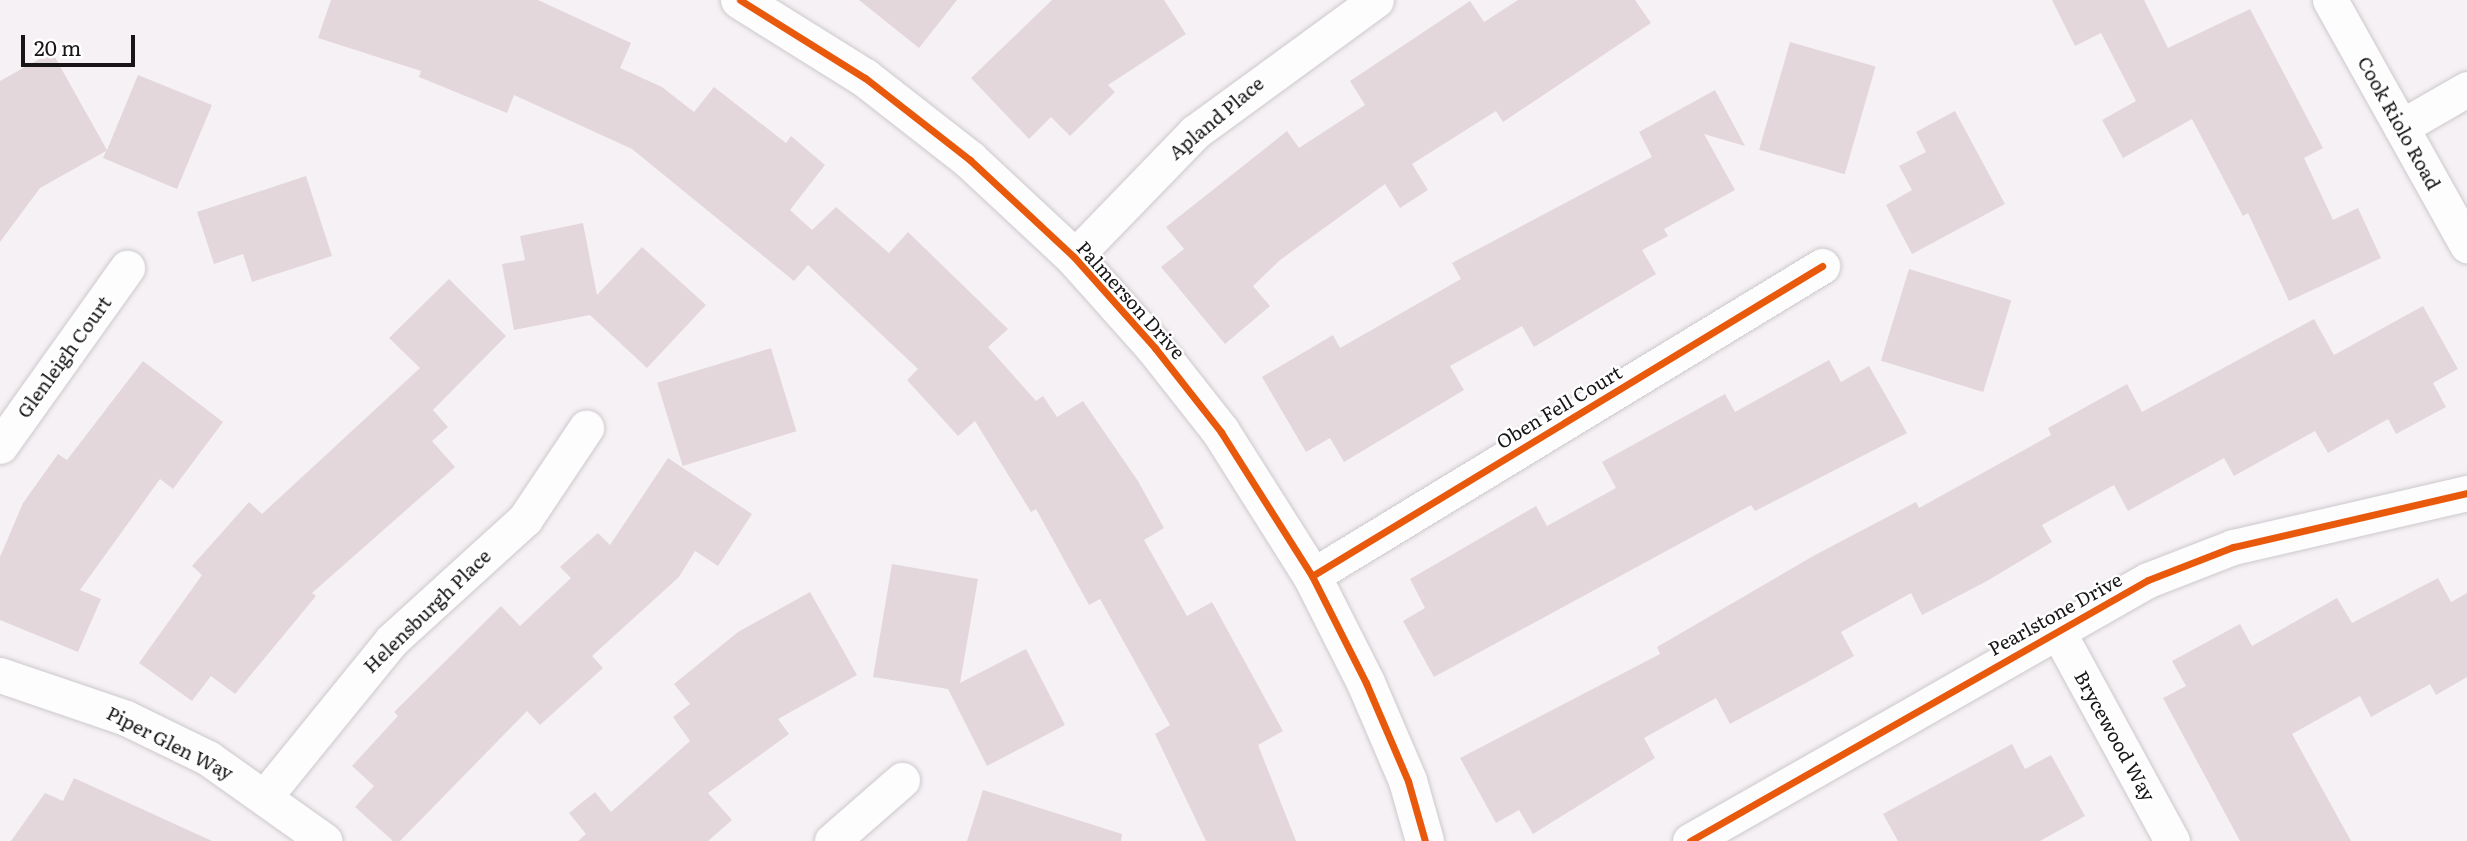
<!DOCTYPE html>
<style>
body{margin:0}
#map{position:relative;width:2467px;height:841px;overflow:hidden;background:#f6f1f5;font-family:Literata,serif}
div>[style]{position:absolute}
.building>*{inset:0;background:#e3d7db;transform-origin:0 0}
.roads{filter:drop-shadow(0 0 2px #ccc9cc) drop-shadow(0 0 2px #ccc9cc)}
.minor>*{height:35px;margin:-17.5px;padding:0 17.5px;transform-origin:17.5px;border-radius:17.5px;background:#fefdfe}
.tertiary>*{height:38px;margin:-19px;padding:0 19px;transform-origin:19px;border-radius:19px;background:#fefdfe}
.cycleway>*{height:7px;margin:-3.5px;padding:0 3.5px;transform-origin:3.5px;border-radius:3.5px;background:#e8590c}
span{translate:-50% -50%;white-space:nowrap;text-align:center;line-height:1.15;-webkit-text-stroke:5px #fff;paint-order:stroke}
.street-label{font-size:19px;color:#181517}
.scale{position:absolute;left:21px;top:35px;width:114px;height:32px;box-sizing:border-box;border:4px solid #181517;border-top:0;padding-left:9px;font-size:21px;line-height:24px;white-space:nowrap;color:#181517;-webkit-text-stroke:5px #fff;paint-order:stroke}
</style>
<div id="map">
<div class="building">
<i style="clip-path:polygon(331px 0,538px 0,631px 43px,620px 68px,662px 87px,694px 112px,714px 87px,786px 143px,791px 136px,825px 165px,790px 210px,812px 230px,836px 207px,889px 253px,908px 232px,1008px 329px,988px 347px,1036px 401px,1043px 396px,1057px 417px,1083px 401px,1138px 481px,1164px 528px,1144px 540px,1187px 616px,1212px 602px,1283px 731px,1258px 745px,1296px 841px,1206px 841px,1155px 734px,1170px 725px,1100px 599px,1089px 605px,1036px 509px,1031px 512px,975px 421px,958px 436px,907px 380px,918px 369px,808px 265px,794px 281px,632px 149px,514px 95px,507px 113px,419px 77px,421px 71px,318px 38px)"></i>
<i style="clip-path:polygon(859px 0,957px 0,919px 48px)"></i>
<i style="clip-path:polygon(1052px 0,1164px 0,1186px 34px,1108px 85px,1115px 92px,1070px 136px,1051px 117px,1029px 139px,971px 78px)"></i>
<i style="clip-path:polygon(1518px 0,1635px 0,1651px 23px,1503px 122px,1496px 111px,1412px 164px,1428px 190px,1400px 208px,1385px 184px,1280px 260px,1253px 286px,1270px 306px,1225px 344px,1161px 267px,1184px 249px,1166px 227px,1287px 131px,1299px 148px,1365px 105px,1350px 81px,1470px 1px,1484px 22px)"></i>
<i style="clip-path:polygon(2052px 0,2144px 0,2168px 48px,2250px 9px,2323px 148px,2304px 158px,2333px 220px,2358px 208px,2381px 258px,2289px 301px,2248px 213px,2243px 216px,2192px 119px,2123px 158px,2102px 120px,2136px 101px,2101px 33px,2075px 46px)"></i>
<i style="left:1790px;top:42px;width:89px;height:112px;rotate:16deg"></i>
<i style="clip-path:polygon(52px 52px,107px 150px,138px 75px,212px 105px,177px 189px,103px 158px,106px 151px,40px 188px,0 242px,0 81px)"></i>
<i style="clip-path:polygon(1715px 90px,1745px 146px,1704px 134px,1735px 190px,1664px 229px,1668px 236px,1642px 250px,1656px 274px,1534px 347px,1522px 326px,1450px 366px,1464px 390px,1344px 462px,1330px 438px,1306px 452px,1262px 377px,1333px 335px,1340px 348px,1461px 279px,1452px 263px,1652px 157px,1639px 132px)"></i>
<i style="clip-path:polygon(1955px 111px,2005px 204px,1912px 254px,1886px 205px,1912px 190px,1899px 166px,1926px 152px,1916px 132px)"></i>
<i style="clip-path:polygon(306px 176px,332px 256px,252px 282px,243px 254px,214px 264px,197px 212px)"></i>
<i style="clip-path:polygon(583px 223px,597px 295px,642px 247px,706px 305px,647px 368px,590px 315px,514px 330px,502px 264px,525px 260px,520px 236px)"></i>
<i style="left:1909px;top:269px;width:107px;height:96px;rotate:17deg"></i>
<i style="clip-path:polygon(449px 279px,506px 336px,433px 410px,448px 427px,432px 441px,455px 467px,312px 593px,316px 596px,235px 694px,211px 676px,192px 701px,139px 663px,202px 575px,192px 566px,249px 502px,262px 514px,420px 368px,389px 338px)"></i>
<i style="clip-path:polygon(2423px 306px,2458px 369px,2433px 383px,2446px 407px,2396px 434px,2388px 419px,2328px 453px,2315px 431px,2234px 476px,2224px 458px,2128px 511px,2114px 485px,2042px 525px,2052px 542px,1987px 581px,1922px 615px,1911px 593px,1841px 632px,1854px 656px,1804px 684px,1730px 724px,1716px 698px,1644px 738px,1655px 758px,1533px 834px,1519px 810px,1496px 823px,1460px 758px,1660px 654px,1657px 647px,1815px 555px,1916px 502px,1919px 508px,2051px 435px,2048px 428px,2127px 384px,2142px 412px,2314px 319px,2334px 355px)"></i>
<i style="left:771px;top:348px;width:87px;height:119px;rotate:73deg"></i>
<i style="clip-path:polygon(1829px 360px,1841px 382px,1869px 366px,1907px 433px,1755px 511px,1751px 505px,1434px 677px,1403px 621px,1425px 608px,1410px 579px,1536px 506px,1547px 526px,1616px 488px,1602px 462px,1725px 394px,1735px 412px)"></i>
<i style="clip-path:polygon(143px 361px,223px 422px,173px 489px,160px 479px,80px 590px,101px 599px,78px 652px,0 620px,0 557px,23px 503px,58px 454px,67px 460px)"></i>
<i style="clip-path:polygon(668px 458px,752px 514px,718px 566px,695px 551px,679px 577px,592px 656px,603px 668px,540px 725px,527px 711px,400px 841px,393px 841px,355px 807px,374px 786px,352px 766px,398px 716px,394px 712px,501px 606px,520px 626px,571px 578px,560px 567px,598px 533px,610px 545px)"></i>
<i style="clip-path:polygon(892px 564px,978px 579px,960px 683px,1026px 649px,1065px 725px,987px 766px,948px 689px,873px 677px)"></i>
<i style="clip-path:polygon(2438px 578px,2451px 602px,2467px 593px,2467px 677px,2436px 695px,2430px 684px,2371px 717px,2360px 696px,2292px 734px,2351px 841px,2240px 841px,2163px 698px,2186px 686px,2172px 661px,2240px 624px,2252px 646px,2337px 598px,2352px 623px)"></i>
<i style="clip-path:polygon(810px 592px,857px 675px,778px 719px,789px 734px,708px 793px,732px 820px,708px 841px,578px 841px,586px 834px,569px 813px,595px 792px,611px 812px,690px 741px,673px 717px,690px 704px,674px 684px,738px 632px)"></i>
<i style="clip-path:polygon(2012px 744px,2025px 769px,2051px 755px,2085px 816px,2040px 841px,1898px 841px,1883px 814px)"></i>
<i style="clip-path:polygon(74px 778px,212px 841px,11px 841px,45px 793px,63px 801px)"></i>
<i style="clip-path:polygon(983px 790px,1122px 834px,1121px 841px,967px 841px)"></i>
</div>
<div class="roads">
<div class="minor">
<i style="left:2330px;top:0;width:281px;rotate:60.8deg"></i>
<i style="left:2401px;top:127px;width:76px;rotate:-29.9deg"></i>
<i style="left:1074px;top:257px;width:174px;rotate:-45.9deg"></i>
<i style="left:1195px;top:132px;width:224px;rotate:-36.1deg"></i>
<i style="left:0;top:446px;width:219px;rotate:-54.5deg"></i>
<i style="left:1312px;top:576px;width:597px;rotate:-31.29deg"></i>
<i style="left:2057px;top:630px;width:240px;rotate:61.4deg"></i>
<i style="left:0;top:675px;width:133px;rotate:18.8deg"></i>
<i style="left:126px;top:718px;width:91px;rotate:26deg"></i>
<i style="left:208px;top:758px;width:143px;rotate:35.4deg"></i>
<i style="left:266px;top:795px;width:200px;rotate:-50.9deg"></i>
<i style="left:392px;top:640px;width:180px;rotate:-42.3deg"></i>
<i style="left:525px;top:519px;width:110px;rotate:-56.2deg"></i>
<i style="left:832px;top:841px;width:93px;rotate:-41.1deg"></i>
<i style="left:1690px;top:841px;width:527px;rotate:-29.68deg"></i>
<i style="left:2148px;top:580px;width:91px;rotate:-21.2deg"></i>
<i style="left:2233px;top:547px;width:240px;rotate:-13deg"></i>
</div>
<div class="tertiary">
<i style="left:740px;top:0;width:147px;rotate:32deg"></i>
<i style="left:865px;top:78px;width:133px;rotate:38deg"></i>
<i style="left:970px;top:160px;width:142px;rotate:43deg"></i>
<i style="left:1074px;top:257px;width:122px;rotate:48.3deg"></i>
<i style="left:1155px;top:348px;width:107px;rotate:51.8deg"></i>
<i style="left:1221px;top:432px;width:170px;rotate:57.7deg"></i>
<i style="left:1312px;top:576px;width:120px;rotate:63.2deg"></i>
<i style="left:1366px;top:683px;width:107px;rotate:66.8deg"></i>
<i style="left:1408px;top:781px;width:62px;rotate:74.2deg"></i>
</div>
</div>
<div class="cycleway">
<i style="left:740px;top:0;width:147px;rotate:32deg"></i>
<i style="left:865px;top:78px;width:133px;rotate:38deg"></i>
<i style="left:970px;top:160px;width:142px;rotate:43deg"></i>
<i style="left:1074px;top:257px;width:122px;rotate:48.3deg"></i>
<i style="left:1155px;top:348px;width:107px;rotate:51.8deg"></i>
<i style="left:1221px;top:432px;width:170px;rotate:57.7deg"></i>
<i style="left:1312px;top:576px;width:120px;rotate:63.2deg"></i>
<i style="left:1366px;top:683px;width:107px;rotate:66.8deg"></i>
<i style="left:1408px;top:781px;width:62px;rotate:74.2deg"></i>
<i style="left:1312px;top:576px;width:597px;rotate:-31.29deg"></i>
<i style="left:1690px;top:841px;width:527px;rotate:-29.68deg"></i>
<i style="left:2148px;top:580px;width:91px;rotate:-21.2deg"></i>
<i style="left:2233px;top:547px;width:240px;rotate:-13deg"></i>
</div>
<div class="street-label">
<span style="left:1216px;top:118px;rotate:-40deg">Apland Place</span>
<span style="left:2399px;top:123px;rotate:61deg">Cook Riolo Road</span>
<span style="left:1131px;top:300px;rotate:48deg">Palmerson Drive</span>
<span style="left:64px;top:357px;rotate:-54deg">Glenleigh Court</span>
<span style="left:1559px;top:407px;rotate:-31deg">Oben Fell Court</span>
<span style="left:427px;top:611px;rotate:-44deg">Helensburgh Place</span>
<span style="left:2055px;top:614px;rotate:-29deg">Pearlstone Drive</span>
<span style="left:2115px;top:736px;rotate:61deg">Brycewood Way</span>
<span style="left:170px;top:743px;rotate:27deg">Piper Glen Way</span>
</div>
<div class="scale">20 m</div>
</div>
